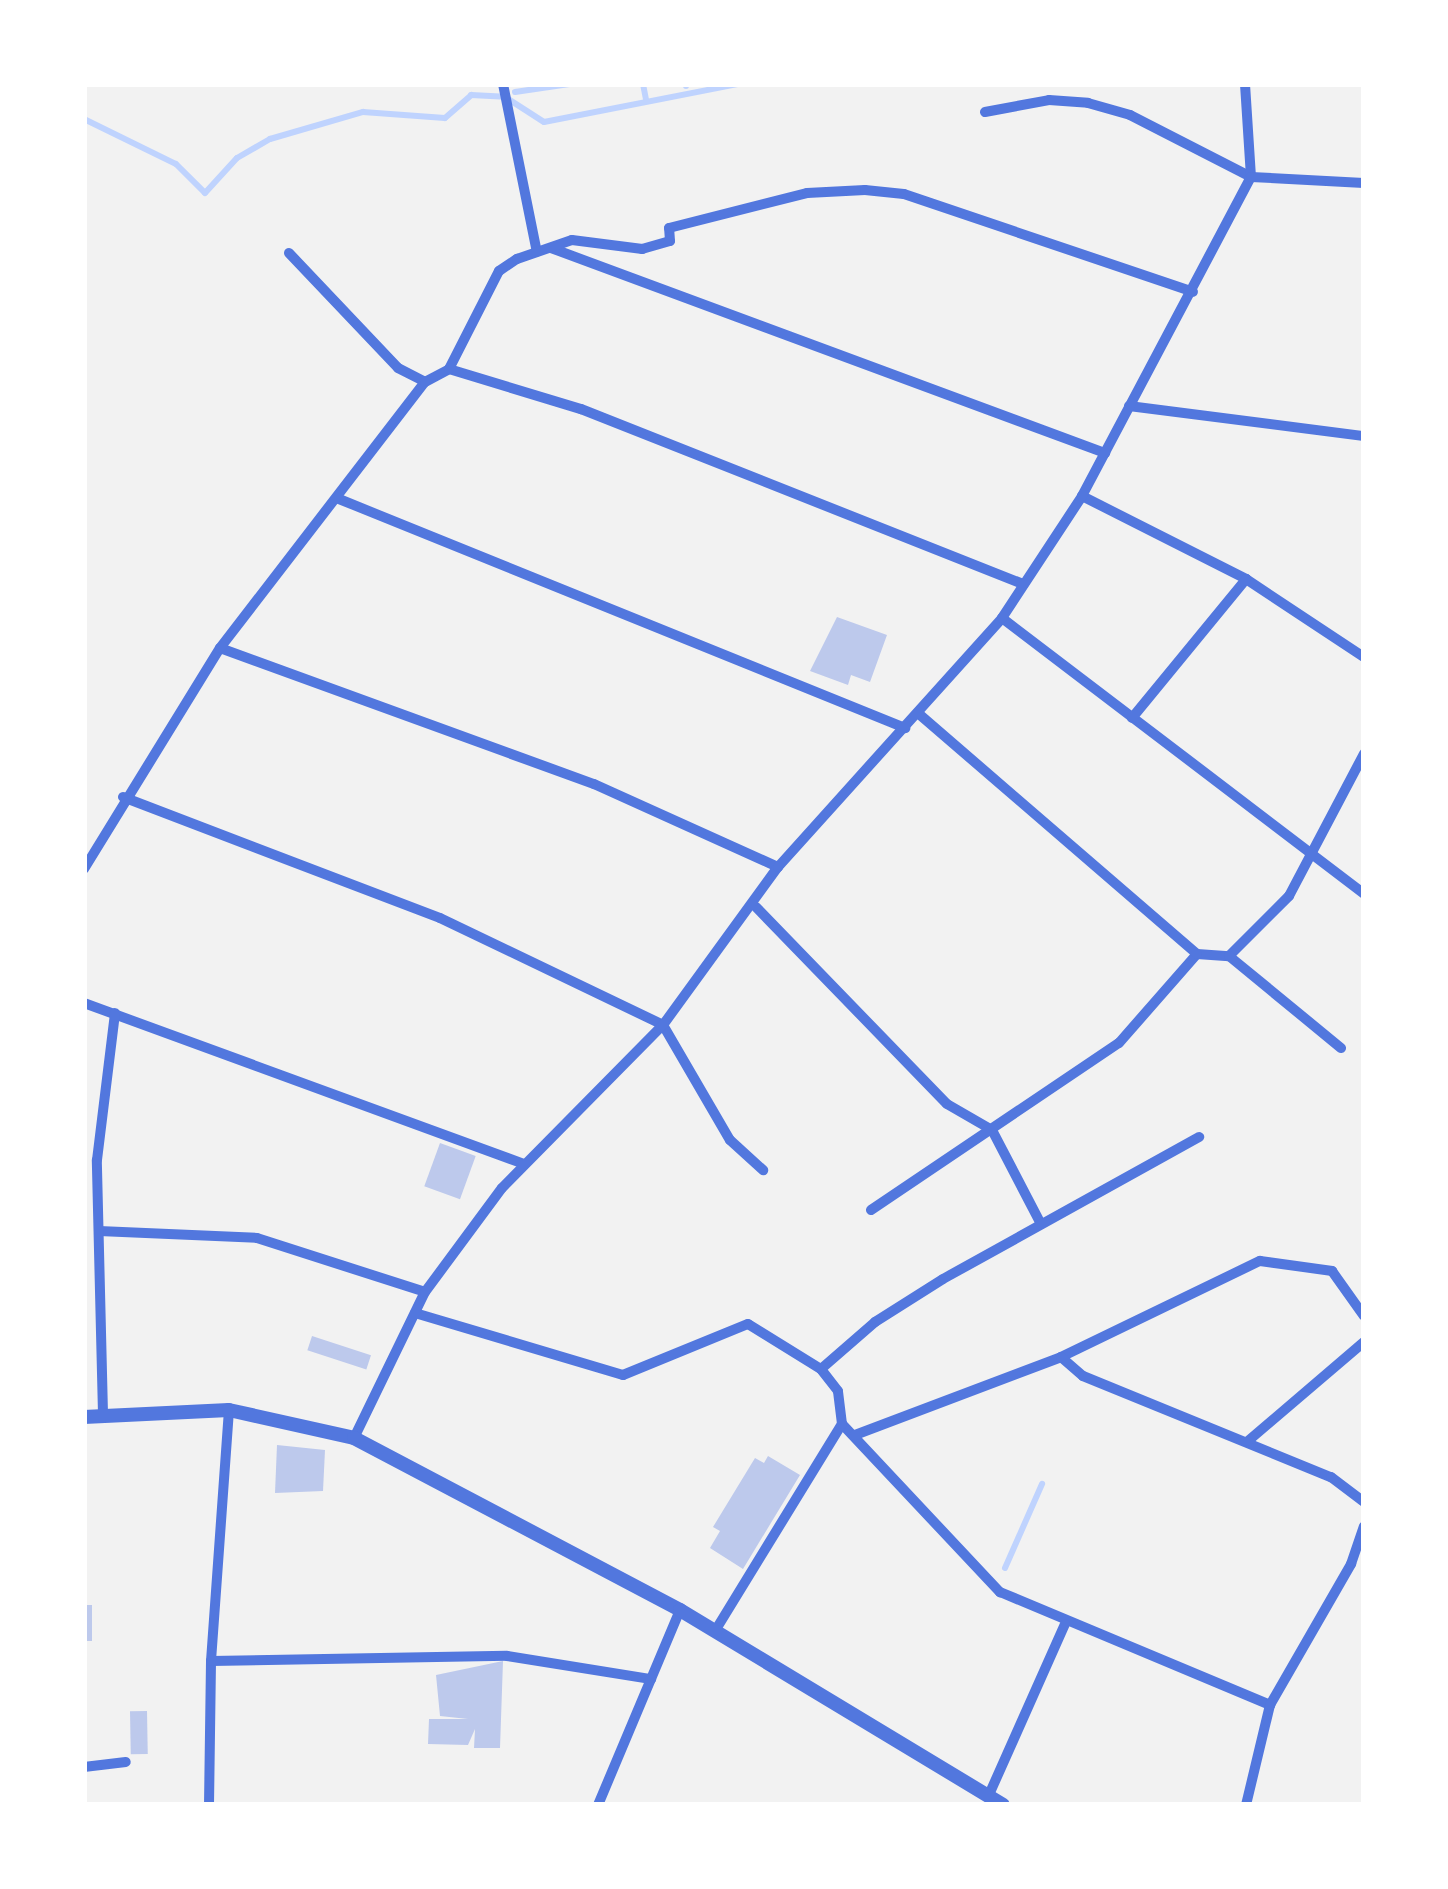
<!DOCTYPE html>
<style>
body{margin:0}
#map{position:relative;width:1448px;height:1889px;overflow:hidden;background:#f2f2f2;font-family:Montserrat,sans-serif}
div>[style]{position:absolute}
.stream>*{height:6px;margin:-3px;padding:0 3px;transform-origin:3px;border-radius:3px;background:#bfd3fe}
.building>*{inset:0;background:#bdc9ec;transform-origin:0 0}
.minor>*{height:10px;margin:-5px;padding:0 5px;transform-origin:5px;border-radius:5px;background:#5277de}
.tertiary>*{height:14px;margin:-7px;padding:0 7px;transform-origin:7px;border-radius:7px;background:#5277de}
span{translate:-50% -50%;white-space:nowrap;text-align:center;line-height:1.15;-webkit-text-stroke:12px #fff;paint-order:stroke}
.frame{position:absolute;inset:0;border:87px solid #fff;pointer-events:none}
</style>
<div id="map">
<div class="stream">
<i style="left:643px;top:84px;width:16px;rotate:79deg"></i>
<i style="left:686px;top:84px;width:2px;rotate:90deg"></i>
<i style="left:515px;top:92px;width:55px;rotate:-8.4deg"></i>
<i style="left:84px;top:119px;width:102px;rotate:26.1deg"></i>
<i style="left:176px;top:164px;width:41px;rotate:45deg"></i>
<i style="left:205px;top:193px;width:47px;rotate:-47.6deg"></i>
<i style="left:237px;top:158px;width:38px;rotate:-30deg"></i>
<i style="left:270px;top:139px;width:97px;rotate:-16.2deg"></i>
<i style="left:363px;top:112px;width:82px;rotate:4.2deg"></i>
<i style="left:445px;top:118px;width:35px;rotate:-41deg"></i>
<i style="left:471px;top:95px;width:34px;rotate:3deg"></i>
<i style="left:505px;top:97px;width:46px;rotate:32.7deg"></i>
<i style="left:544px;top:122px;width:197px;rotate:-11.1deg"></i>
<i style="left:1005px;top:1568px;width:92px;rotate:-66.2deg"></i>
</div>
<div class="building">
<i style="clip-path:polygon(837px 617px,887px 635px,870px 682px,851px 675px,848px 685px,810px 671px)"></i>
<i style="left:440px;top:1143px;width:38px;height:46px;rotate:20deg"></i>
<i style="left:312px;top:1336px;width:62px;height:15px;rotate:18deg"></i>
<i style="clip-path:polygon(277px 1445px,325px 1450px,323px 1491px,275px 1493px)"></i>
<i style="clip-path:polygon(768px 1456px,800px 1475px,743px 1569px,710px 1548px,720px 1531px,713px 1527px,755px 1458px,764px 1463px)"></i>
<i style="left:84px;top:1605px;width:8px;height:36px"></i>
<i style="clip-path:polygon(503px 1661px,500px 1748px,474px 1748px,475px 1729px,468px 1745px,428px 1744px,429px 1719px,468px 1719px,440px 1716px,436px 1675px)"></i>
<i style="left:147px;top:1711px;width:43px;height:17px;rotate:89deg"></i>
</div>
<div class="minor">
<i style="left:503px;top:84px;width:171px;rotate:78.6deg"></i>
<i style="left:985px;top:112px;width:65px;rotate:-10.6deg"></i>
<i style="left:1049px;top:100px;width:39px;rotate:4deg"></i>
<i style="left:1088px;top:103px;width:44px;rotate:15.9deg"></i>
<i style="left:1130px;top:115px;width:136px;rotate:27.1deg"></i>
<i style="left:1251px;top:177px;width:93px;rotate:-93.7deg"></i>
<i style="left:551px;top:248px;width:591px;rotate:20.31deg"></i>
<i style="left:289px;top:253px;width:158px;rotate:46.5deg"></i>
<i style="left:398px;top:368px;width:30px;rotate:27deg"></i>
<i style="left:449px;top:369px;width:138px;rotate:16.9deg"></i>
<i style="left:581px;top:409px;width:476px;rotate:21.6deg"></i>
<i style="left:1129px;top:406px;width:237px;rotate:7.3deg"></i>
<i style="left:1082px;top:496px;width:184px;rotate:26.8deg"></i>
<i style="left:1246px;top:579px;width:141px;rotate:33.5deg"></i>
<i style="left:339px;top:499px;width:611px;rotate:22.03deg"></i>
<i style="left:1002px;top:618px;width:455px;rotate:37.3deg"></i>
<i style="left:220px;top:648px;width:398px;rotate:20deg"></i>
<i style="left:594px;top:784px;width:202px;rotate:24.3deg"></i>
<i style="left:1132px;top:718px;width:180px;rotate:-50.6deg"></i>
<i style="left:123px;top:797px;width:339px;rotate:20.9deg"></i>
<i style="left:440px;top:918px;width:247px;rotate:25.6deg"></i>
<i style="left:663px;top:1025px;width:133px;rotate:59.8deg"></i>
<i style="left:730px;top:1140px;width:45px;rotate:42.3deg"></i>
<i style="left:84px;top:869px;width:259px;rotate:-58.4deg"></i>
<i style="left:220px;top:648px;width:336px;rotate:-52.4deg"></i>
<i style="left:425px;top:382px;width:27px;rotate:-28deg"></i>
<i style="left:449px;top:369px;width:110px;rotate:-63deg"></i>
<i style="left:499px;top:271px;width:22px;rotate:-34deg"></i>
<i style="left:517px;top:259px;width:58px;rotate:-19.1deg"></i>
<i style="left:572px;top:240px;width:71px;rotate:7.3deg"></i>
<i style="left:642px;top:249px;width:29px;rotate:-16deg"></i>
<i style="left:670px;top:241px;width:13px;rotate:-94deg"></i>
<i style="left:669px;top:228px;width:142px;rotate:-14.2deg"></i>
<i style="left:807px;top:193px;width:58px;rotate:-3deg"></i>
<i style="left:865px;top:190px;width:39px;rotate:6deg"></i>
<i style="left:904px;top:194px;width:305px;rotate:18.7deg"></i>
<i style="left:756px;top:907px;width:274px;rotate:45.9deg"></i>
<i style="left:947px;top:1104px;width:52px;rotate:30deg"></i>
<i style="left:992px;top:1130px;width:106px;rotate:62.5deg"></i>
<i style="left:1197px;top:954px;width:32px;rotate:4deg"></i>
<i style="left:1229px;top:956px;width:85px;rotate:-45deg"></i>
<i style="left:1289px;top:896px;width:161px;rotate:-62.2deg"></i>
<i style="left:1229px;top:956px;width:145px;rotate:39.4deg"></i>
<i style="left:84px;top:1003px;width:469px;rotate:20.1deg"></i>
<i style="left:871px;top:1210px;width:299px;rotate:-34deg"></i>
<i style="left:1119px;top:1043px;width:118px;rotate:-48.8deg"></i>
<i style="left:1197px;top:954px;width:369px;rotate:-139.2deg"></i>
<i style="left:99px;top:1231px;width:158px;rotate:2.5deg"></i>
<i style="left:257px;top:1238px;width:176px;rotate:17.8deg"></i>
<i style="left:415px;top:1313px;width:217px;rotate:16.6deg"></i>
<i style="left:623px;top:1375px;width:135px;rotate:-22.2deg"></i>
<i style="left:748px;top:1324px;width:86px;rotate:31.7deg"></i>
<i style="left:1061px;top:1357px;width:221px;rotate:-25.8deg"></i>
<i style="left:1260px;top:1261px;width:73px;rotate:7.9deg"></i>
<i style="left:1332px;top:1271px;width:55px;rotate:54.6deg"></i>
<i style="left:103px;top:1414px;width:254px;rotate:-91.4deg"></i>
<i style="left:97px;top:1160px;width:148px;rotate:-83deg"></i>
<i style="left:842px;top:1424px;width:231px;rotate:46.8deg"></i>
<i style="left:1000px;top:1592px;width:293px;rotate:22.7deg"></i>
<i style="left:1270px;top:1705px;width:103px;rotate:103.5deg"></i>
<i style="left:855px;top:1435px;width:220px;rotate:-20.7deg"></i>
<i style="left:1061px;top:1357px;width:29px;rotate:41deg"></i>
<i style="left:1083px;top:1376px;width:268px;rotate:22.2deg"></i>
<i style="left:1331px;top:1477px;width:41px;rotate:37.1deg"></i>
<i style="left:354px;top:1438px;width:162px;rotate:-64.1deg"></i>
<i style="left:425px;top:1292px;width:129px;rotate:-53.5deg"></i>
<i style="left:502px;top:1188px;width:229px;rotate:-45.4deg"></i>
<i style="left:663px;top:1025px;width:195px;rotate:-54deg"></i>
<i style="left:778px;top:867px;width:335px;rotate:-48deg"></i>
<i style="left:1002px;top:618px;width:146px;rotate:-56.7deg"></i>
<i style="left:1082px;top:496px;width:361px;rotate:-62.1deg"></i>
<i style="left:1251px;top:177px;width:113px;rotate:3deg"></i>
<i style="left:1248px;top:1441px;width:153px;rotate:-40.5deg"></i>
<i style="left:715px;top:1631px;width:243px;rotate:-58.5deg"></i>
<i style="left:842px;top:1424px;width:33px;rotate:-97deg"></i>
<i style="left:838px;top:1391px;width:28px;rotate:-128deg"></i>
<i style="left:821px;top:1369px;width:72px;rotate:-41deg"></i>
<i style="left:875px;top:1322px;width:80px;rotate:-32.3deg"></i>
<i style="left:943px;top:1279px;width:293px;rotate:-29deg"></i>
<i style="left:211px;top:1661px;width:296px;rotate:-1deg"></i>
<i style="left:507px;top:1656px;width:146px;rotate:9.1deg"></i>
<i style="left:1270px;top:1705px;width:163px;rotate:-60.1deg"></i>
<i style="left:1351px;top:1564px;width:40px;rotate:-71.1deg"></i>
<i style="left:84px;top:1767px;width:42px;rotate:-6.8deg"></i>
<i style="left:988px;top:1797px;width:189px;rotate:-66deg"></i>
<i style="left:209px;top:1805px;width:144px;rotate:-89.2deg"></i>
<i style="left:211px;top:1661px;width:252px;rotate:-85.9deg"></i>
<i style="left:598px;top:1805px;width:212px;rotate:-67.2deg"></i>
</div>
<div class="tertiary">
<i style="left:84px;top:1417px;width:145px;rotate:-2.8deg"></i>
<i style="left:229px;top:1410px;width:128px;rotate:12.6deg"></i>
<i style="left:354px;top:1438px;width:369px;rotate:27.8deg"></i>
<i style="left:680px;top:1610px;width:377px;rotate:31.1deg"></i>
</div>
<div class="frame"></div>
</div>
